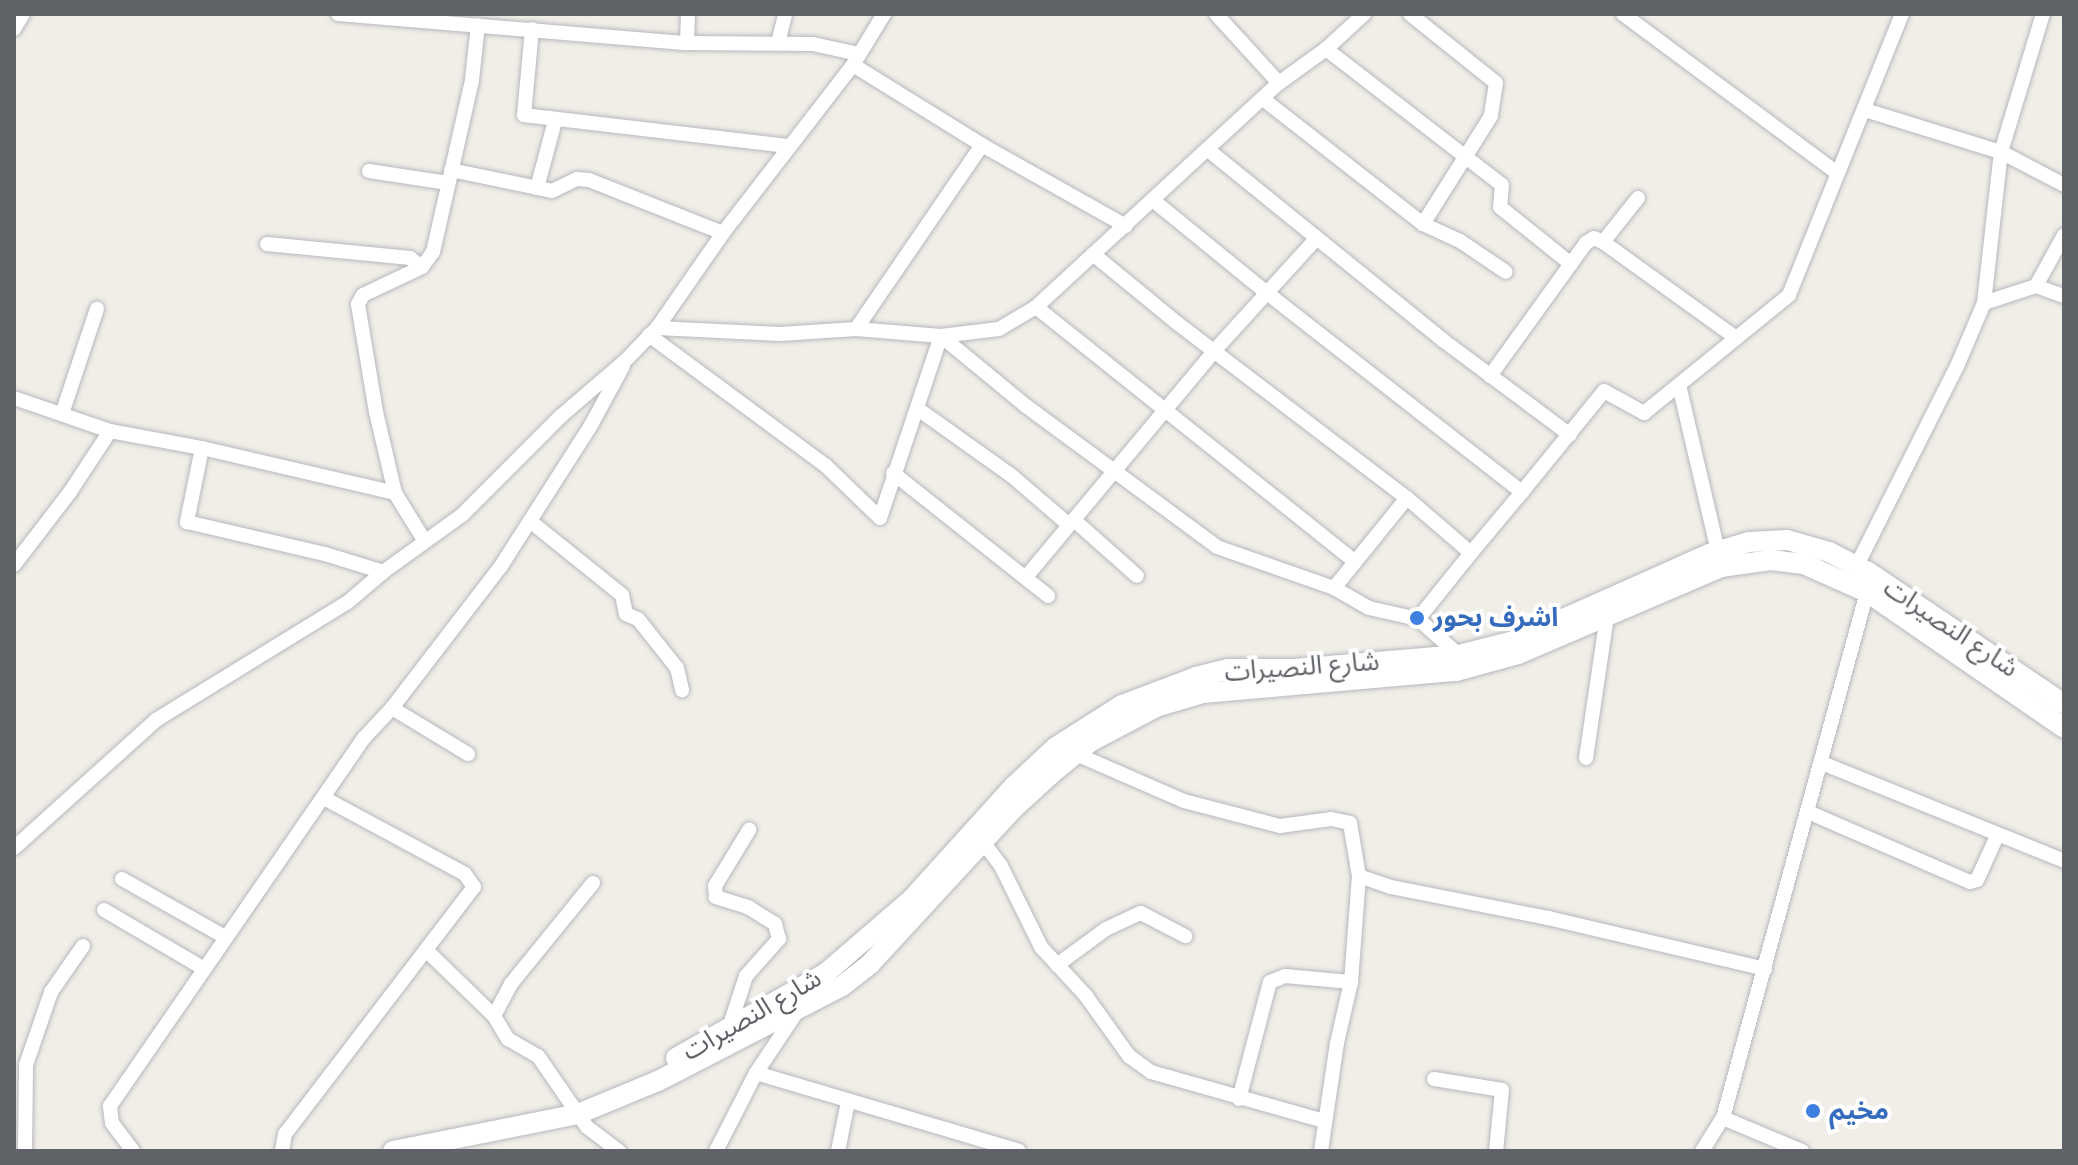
<!DOCTYPE html>
<meta charset="utf-8">
<style>
body{margin:0}
#map{position:relative;width:2078px;height:1165px;overflow:hidden;background:#f1eee8;font-family:"Space Grotesk","Noto Sans Arabic",sans-serif}
div>[style]{position:absolute}
.roads{filter:drop-shadow(0 0 2px #b5b8bc) drop-shadow(0 0 2px #b5b8bc)}
.street>*{height:14px;margin:-7px;padding:0 7px;transform-origin:7px;border-radius:7px;background:#fff}
.secondary>*{height:20px;margin:-10px;padding:0 10px;transform-origin:10px;border-radius:10px;background:#fff}
.dots>*{width:22px;height:22px;translate:-50% -50%;box-sizing:border-box;border:4px solid #fff;border-radius:50%}
span{translate:-50% -50%;white-space:nowrap;text-align:center;line-height:1.15;-webkit-text-stroke:8px #fff;paint-order:stroke}
.shop-label{font-size:26px;color:#366cbe;font-weight:700}
.left{translate:0 -50%;text-align:left}
.street-label{font-size:26px;color:#5f6368}
.frame{position:absolute;inset:0;border:16px solid #5f6368;pointer-events:none}
</style>
<div id="map">
<div class="roads">
<div class="street">
<i style="left:338px;top:14px;width:350px;rotate:4.8deg"></i>
<i style="left:687px;top:43px;width:126px;rotate:0.5deg"></i>
<i style="left:813px;top:44px;width:46px;rotate:12.5deg"></i>
<i style="left:1216px;top:14px;width:93px;rotate:47.6deg"></i>
<i style="left:1410px;top:14px;width:110px;rotate:38.7deg"></i>
<i style="left:1496px;top:83px;width:33px;rotate:99deg"></i>
<i style="left:1491px;top:116px;width:128px;rotate:122.2deg"></i>
<i style="left:1623px;top:14px;width:267px;rotate:36.6deg"></i>
<i style="left:14px;top:29px;width:17px;rotate:-59deg"></i>
<i style="left:532px;top:29px;width:86px;rotate:95.3deg"></i>
<i style="left:524px;top:115px;width:265px;rotate:6.7deg"></i>
<i style="left:687px;top:43px;width:29px;rotate:-88deg"></i>
<i style="left:778px;top:43px;width:30px;rotate:-76deg"></i>
<i style="left:1326px;top:49px;width:222px;rotate:37.7deg"></i>
<i style="left:1502px;top:185px;width:22px;rotate:95deg"></i>
<i style="left:1500px;top:207px;width:91px;rotate:38.8deg"></i>
<i style="left:853px;top:65px;width:152px;rotate:31.8deg"></i>
<i style="left:982px;top:145px;width:165px;rotate:29.4deg"></i>
<i style="left:1263px;top:99px;width:203px;rotate:38deg"></i>
<i style="left:1423px;top:224px;width:41px;rotate:24.7deg"></i>
<i style="left:1460px;top:241px;width:55px;rotate:34deg"></i>
<i style="left:1865px;top:110px;width:142px;rotate:17.2deg"></i>
<i style="left:2001px;top:152px;width:71px;rotate:27.6deg"></i>
<i style="left:1207px;top:149px;width:305px;rotate:39deg"></i>
<i style="left:1444px;top:341px;width:157px;rotate:36.7deg"></i>
<i style="left:451px;top:170px;width:103px;rotate:11.7deg"></i>
<i style="left:552px;top:191px;width:28px;rotate:-26deg"></i>
<i style="left:577px;top:179px;width:12px;rotate:5deg"></i>
<i style="left:589px;top:180px;width:144px;rotate:21.6deg"></i>
<i style="left:369px;top:171px;width:80px;rotate:8.6deg"></i>
<i style="left:537px;top:188px;width:69px;rotate:-75deg"></i>
<i style="left:1638px;top:198px;width:56px;rotate:128.5deg"></i>
<i style="left:1603px;top:242px;width:164px;rotate:35.8deg"></i>
<i style="left:1154px;top:201px;width:146px;rotate:39.2deg"></i>
<i style="left:1267px;top:293px;width:323px;rotate:38deg"></i>
<i style="left:1522px;top:492px;width:130px;rotate:-50.9deg"></i>
<i style="left:1604px;top:391px;width:46px;rotate:28.8deg"></i>
<i style="left:1644px;top:413px;width:187px;rotate:-39.1deg"></i>
<i style="left:1789px;top:295px;width:303px;rotate:-68.1deg"></i>
<i style="left:267px;top:244px;width:144px;rotate:5.6deg"></i>
<i style="left:410px;top:258px;width:15px;rotate:37deg"></i>
<i style="left:1093px;top:254px;width:109px;rotate:39.4deg"></i>
<i style="left:1177px;top:323px;width:289px;rotate:37.3deg"></i>
<i style="left:1407px;top:498px;width:84px;rotate:40.7deg"></i>
<i style="left:1471px;top:553px;width:85px;rotate:128.8deg"></i>
<i style="left:2036px;top:286px;width:58px;rotate:-61.2deg"></i>
<i style="left:1984px;top:303px;width:55px;rotate:-18.1deg"></i>
<i style="left:2036px;top:286px;width:30px;rotate:20deg"></i>
<i style="left:1036px;top:307px;width:407px;rotate:38.6deg"></i>
<i style="left:657px;top:328px;width:123px;rotate:2.8deg"></i>
<i style="left:780px;top:334px;width:76px;rotate:-3.8deg"></i>
<i style="left:856px;top:329px;width:85px;rotate:4.7deg"></i>
<i style="left:941px;top:336px;width:58px;rotate:-6.9deg"></i>
<i style="left:999px;top:329px;width:43px;rotate:-30.7deg"></i>
<i style="left:1036px;top:307px;width:330px;rotate:-42.7deg"></i>
<i style="left:1279px;top:83px;width:58px;rotate:-35.9deg"></i>
<i style="left:1326px;top:49px;width:52px;rotate:-42.6deg"></i>
<i style="left:856px;top:329px;width:223px;rotate:-55.6deg"></i>
<i style="left:649px;top:335px;width:219px;rotate:36.5deg"></i>
<i style="left:825px;top:465px;width:76px;rotate:43.9deg"></i>
<i style="left:880px;top:518px;width:192px;rotate:-71.5deg"></i>
<i style="left:941px;top:336px;width:110px;rotate:39.5deg"></i>
<i style="left:1026px;top:406px;width:237px;rotate:36.4deg"></i>
<i style="left:1217px;top:547px;width:124px;rotate:19.3deg"></i>
<i style="left:1334px;top:588px;width:40px;rotate:29.7deg"></i>
<i style="left:1369px;top:608px;width:50px;rotate:12.7deg"></i>
<i style="left:1418px;top:619px;width:55px;rotate:41.3deg"></i>
<i style="left:1490px;top:376px;width:164px;rotate:-54.2deg"></i>
<i style="left:1586px;top:243px;width:9px;rotate:-32deg"></i>
<i style="left:1594px;top:238px;width:10px;rotate:24deg"></i>
<i style="left:1679px;top:385px;width:171px;rotate:76.8deg"></i>
<i style="left:14px;top:398px;width:102px;rotate:19deg"></i>
<i style="left:110px;top:431px;width:94px;rotate:10.5deg"></i>
<i style="left:202px;top:448px;width:198px;rotate:13.1deg"></i>
<i style="left:918px;top:409px;width:115px;rotate:35.5deg"></i>
<i style="left:1012px;top:476px;width:75px;rotate:40.7deg"></i>
<i style="left:62px;top:414px;width:111px;rotate:-71.6deg"></i>
<i style="left:202px;top:448px;width:76px;rotate:101.5deg"></i>
<i style="left:187px;top:522px;width:142px;rotate:13.1deg"></i>
<i style="left:325px;top:554px;width:61px;rotate:17.2deg"></i>
<i style="left:893px;top:473px;width:198px;rotate:38.4deg"></i>
<i style="left:1074px;top:520px;width:84px;rotate:41.6deg"></i>
<i style="left:530px;top:521px;width:118px;rotate:38.8deg"></i>
<i style="left:622px;top:595px;width:19px;rotate:78deg"></i>
<i style="left:626px;top:614px;width:13px;rotate:23deg"></i>
<i style="left:638px;top:619px;width:63px;rotate:51.5deg"></i>
<i style="left:677px;top:668px;width:23px;rotate:77deg"></i>
<i style="left:424px;top:540px;width:55px;rotate:-121.7deg"></i>
<i style="left:395px;top:493px;width:83px;rotate:-103.2deg"></i>
<i style="left:376px;top:412px;width:109px;rotate:-99.5deg"></i>
<i style="left:358px;top:304px;width:10px;rotate:-61deg"></i>
<i style="left:363px;top:295px;width:65px;rotate:-25.4deg"></i>
<i style="left:422px;top:267px;width:19px;rotate:-54deg"></i>
<i style="left:433px;top:252px;width:176px;rotate:-77.2deg"></i>
<i style="left:472px;top:80px;width:55px;rotate:-83.8deg"></i>
<i style="left:1471px;top:553px;width:80px;rotate:-50.1deg"></i>
<i style="left:14px;top:565px;width:92px;rotate:-52.5deg"></i>
<i style="left:70px;top:492px;width:73px;rotate:-56.7deg"></i>
<i style="left:1856px;top:567px;width:227px;rotate:-63.3deg"></i>
<i style="left:1958px;top:364px;width:66px;rotate:-66.9deg"></i>
<i style="left:1984px;top:303px;width:152px;rotate:-83.6deg"></i>
<i style="left:2001px;top:152px;width:144px;rotate:-73.1deg"></i>
<i style="left:1026px;top:577px;width:294px;rotate:-50.2deg"></i>
<i style="left:1214px;top:351px;width:151px;rotate:-47.7deg"></i>
<i style="left:1334px;top:588px;width:116px;rotate:-51deg"></i>
<i style="left:392px;top:708px;width:89px;rotate:31.2deg"></i>
<i style="left:1076px;top:754px;width:118px;rotate:23.5deg"></i>
<i style="left:1184px;top:801px;width:99px;rotate:14.6deg"></i>
<i style="left:1280px;top:826px;width:51px;rotate:-7.8deg"></i>
<i style="left:1331px;top:819px;width:19px;rotate:12deg"></i>
<i style="left:1350px;top:823px;width:54px;rotate:80.4deg"></i>
<i style="left:1359px;top:876px;width:34px;rotate:19deg"></i>
<i style="left:1391px;top:887px;width:160px;rotate:11.2deg"></i>
<i style="left:1548px;top:918px;width:223px;rotate:13.2deg"></i>
<i style="left:1586px;top:758px;width:144px;rotate:-81.6deg"></i>
<i style="left:1822px;top:763px;width:261px;rotate:22deg"></i>
<i style="left:1808px;top:812px;width:176px;rotate:23.4deg"></i>
<i style="left:1970px;top:882px;width:7px;rotate:-16deg"></i>
<i style="left:1977px;top:880px;width:48px;rotate:-65.6deg"></i>
<i style="left:983px;top:842px;width:30px;rotate:53deg"></i>
<i style="left:1001px;top:866px;width:90px;rotate:63.7deg"></i>
<i style="left:1041px;top:947px;width:67px;rotate:47.4deg"></i>
<i style="left:1086px;top:996px;width:74px;rotate:54.4deg"></i>
<i style="left:1129px;top:1056px;width:27px;rotate:36deg"></i>
<i style="left:1151px;top:1072px;width:180px;rotate:15.8deg"></i>
<i style="left:14px;top:848px;width:191px;rotate:-42deg"></i>
<i style="left:156px;top:720px;width:225px;rotate:-31.6deg"></i>
<i style="left:348px;top:602px;width:46px;rotate:-40.6deg"></i>
<i style="left:383px;top:572px;width:97px;rotate:-35.8deg"></i>
<i style="left:462px;top:515px;width:140px;rotate:-45deg"></i>
<i style="left:561px;top:416px;width:84px;rotate:-40.7deg"></i>
<i style="left:625px;top:361px;width:46px;rotate:-45.9deg"></i>
<i style="left:657px;top:328px;width:116px;rotate:-55.2deg"></i>
<i style="left:723px;top:233px;width:212px;rotate:-52.3deg"></i>
<i style="left:853px;top:65px;width:60px;rotate:-58.7deg"></i>
<i style="left:122px;top:879px;width:118px;rotate:29.4deg"></i>
<i style="left:593px;top:883px;width:130px;rotate:129.1deg"></i>
<i style="left:511px;top:984px;width:36px;rotate:118deg"></i>
<i style="left:494px;top:1016px;width:27px;rotate:59deg"></i>
<i style="left:508px;top:1039px;width:34px;rotate:30deg"></i>
<i style="left:538px;top:1056px;width:86px;rotate:55.4deg"></i>
<i style="left:587px;top:1127px;width:40px;rotate:37deg"></i>
<i style="left:104px;top:910px;width:115px;rotate:30.4deg"></i>
<i style="left:426px;top:950px;width:95px;rotate:44.1deg"></i>
<i style="left:1057px;top:965px;width:61px;rotate:-36.3deg"></i>
<i style="left:1106px;top:929px;width:38px;rotate:-25deg"></i>
<i style="left:1141px;top:913px;width:50px;rotate:27.6deg"></i>
<i style="left:729px;top:1028px;width:55px;rotate:-71.9deg"></i>
<i style="left:746px;top:976px;width:50px;rotate:-48.3deg"></i>
<i style="left:779px;top:939px;width:16px;rotate:-105deg"></i>
<i style="left:775px;top:924px;width:32px;rotate:-148deg"></i>
<i style="left:748px;top:907px;width:34px;rotate:-163deg"></i>
<i style="left:716px;top:897px;width:11px;rotate:-95deg"></i>
<i style="left:715px;top:886px;width:66px;rotate:-58.7deg"></i>
<i style="left:756px;top:1073px;width:274px;rotate:16.5deg"></i>
<i style="left:1434px;top:1079px;width:69px;rotate:9.2deg"></i>
<i style="left:1502px;top:1090px;width:61px;rotate:95.6deg"></i>
<i style="left:1239px;top:1099px;width:121px;rotate:-75.2deg"></i>
<i style="left:1270px;top:982px;width:16px;rotate:-22deg"></i>
<i style="left:1285px;top:976px;width:66px;rotate:5.2deg"></i>
<i style="left:1723px;top:1118px;width:86px;rotate:22.7deg"></i>
<i style="left:25px;top:1151px;width:86px;rotate:-89.3deg"></i>
<i style="left:26px;top:1065px;width:77px;rotate:-71.1deg"></i>
<i style="left:51px;top:992px;width:56px;rotate:-55.2deg"></i>
<i style="left:133px;top:1151px;width:35px;rotate:-127deg"></i>
<i style="left:112px;top:1123px;width:17px;rotate:-97deg"></i>
<i style="left:110px;top:1106px;width:447px;rotate:-55.4deg"></i>
<i style="left:364px;top:738px;width:41px;rotate:-47deg"></i>
<i style="left:392px;top:708px;width:179px;rotate:-52.5deg"></i>
<i style="left:501px;top:566px;width:165px;rotate:-57.4deg"></i>
<i style="left:590px;top:427px;width:69px;rotate:-61.6deg"></i>
<i style="left:282px;top:1151px;width:17px;rotate:-80deg"></i>
<i style="left:285px;top:1134px;width:311px;rotate:-52.6deg"></i>
<i style="left:474px;top:887px;width:16px;rotate:-125deg"></i>
<i style="left:465px;top:874px;width:160px;rotate:-151.7deg"></i>
<i style="left:716px;top:1151px;width:88px;rotate:-62.9deg"></i>
<i style="left:756px;top:1073px;width:76px;rotate:-56.3deg"></i>
<i style="left:838px;top:1151px;width:50px;rotate:-78.5deg"></i>
<i style="left:1321px;top:1151px;width:109px;rotate:-81.6deg"></i>
<i style="left:1337px;top:1043px;width:63px;rotate:-77.1deg"></i>
<i style="left:1351px;top:982px;width:106px;rotate:-85.7deg"></i>
<i style="left:1702px;top:1151px;width:39px;rotate:-58deg"></i>
<i style="left:1723px;top:1118px;width:545px;rotate:-74.69deg"></i>
</div>
<div class="secondary">
<i style="left:676px;top:1058px;width:172px;rotate:-29.5deg"></i>
<i style="left:826px;top:973px;width:112px;rotate:-40.7deg"></i>
<i style="left:911px;top:900px;width:154px;rotate:-47.9deg"></i>
<i style="left:1014px;top:786px;width:57px;rotate:-42.9deg"></i>
<i style="left:1056px;top:747px;width:78px;rotate:-32.5deg"></i>
<i style="left:1122px;top:705px;width:79px;rotate:-20.7deg"></i>
<i style="left:1196px;top:677px;width:33px;rotate:-14deg"></i>
<i style="left:1228px;top:669px;width:67px"></i>
<i style="left:1295px;top:669px;width:165px;rotate:-4.9deg"></i>
<i style="left:1459px;top:655px;width:57px;rotate:-14.3deg"></i>
<i style="left:1514px;top:641px;width:214px;rotate:-24deg"></i>
<i style="left:1709px;top:554px;width:42px;rotate:-16.7deg"></i>
<i style="left:1749px;top:542px;width:38px;rotate:-3deg"></i>
<i style="left:1787px;top:540px;width:44px;rotate:15.9deg"></i>
<i style="left:1829px;top:552px;width:44px;rotate:27.1deg"></i>
<i style="left:1868px;top:572px;width:236px;rotate:34deg"></i>
<i style="left:393px;top:1151px;width:189px;rotate:-11.3deg"></i>
<i style="left:578px;top:1114px;width:87px;rotate:-22.4deg"></i>
<i style="left:658px;top:1081px;width:207px;rotate:-27.3deg"></i>
<i style="left:842px;top:986px;width:36px;rotate:-38deg"></i>
<i style="left:870px;top:964px;width:211px;rotate:-47.3deg"></i>
<i style="left:1013px;top:809px;width:52px;rotate:-42.6deg"></i>
<i style="left:1051px;top:774px;width:50px;rotate:-39.4deg"></i>
<i style="left:1090px;top:742px;width:75px;rotate:-27.9deg"></i>
<i style="left:1156px;top:707px;width:49px;rotate:-16.6deg"></i>
<i style="left:1203px;top:693px;width:254px;rotate:-5deg"></i>
<i style="left:1456px;top:671px;width:64px;rotate:-15.3deg"></i>
<i style="left:1518px;top:654px;width:221px;rotate:-23.2deg"></i>
<i style="left:1721px;top:567px;width:50px;rotate:-8deg"></i>
<i style="left:1771px;top:560px;width:33px;rotate:7deg"></i>
<i style="left:1804px;top:564px;width:69px;rotate:24deg"></i>
<i style="left:1867px;top:592px;width:239px;rotate:34.6deg"></i>
</div>
</div>
<div class="dots">
<i style="left:1417px;top:618px;background:#3f7fe0"></i>
<i style="left:1813px;top:1111px;background:#3f7fe0"></i>
</div>
<div class="shop-label">
<span class="left" style="left:1433px;top:618px">اشرف بحور</span>
<span class="left" style="left:1829px;top:1111px">مخيم</span>
</div>
<div class="street-label">
<span style="left:1951px;top:628px;rotate:34deg">شارع النصيرات</span>
<span style="left:1302px;top:667px;rotate:-4deg">شارع النصيرات</span>
<span style="left:752px;top:1015px;rotate:-30deg">شارع النصيرات</span>
</div>
<div class="frame"></div>
</div>
